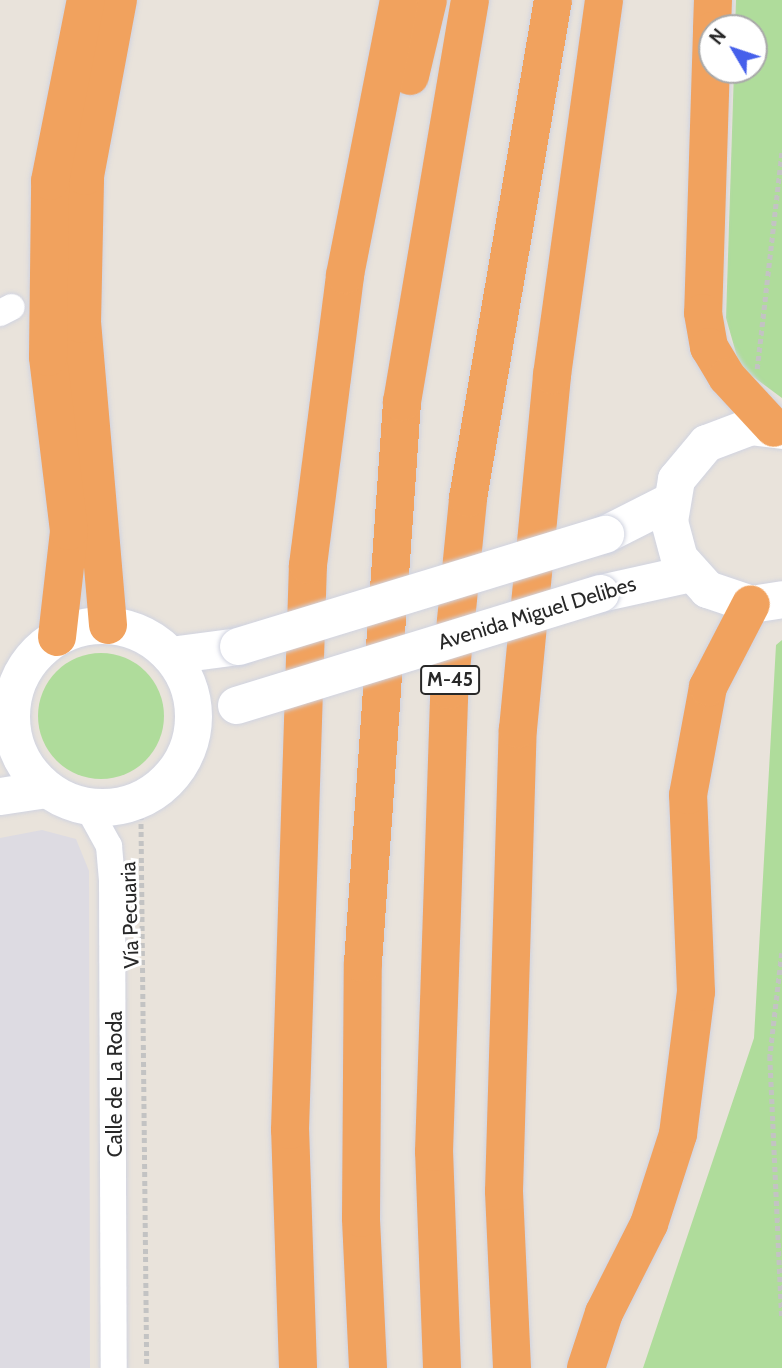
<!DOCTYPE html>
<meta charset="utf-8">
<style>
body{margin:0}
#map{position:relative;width:782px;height:1368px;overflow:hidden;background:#e9e3db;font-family:Cabin,sans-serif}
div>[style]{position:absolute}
.industrial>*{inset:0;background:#dddbe2}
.green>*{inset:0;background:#afdc9b}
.round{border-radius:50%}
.path>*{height:4.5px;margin-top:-2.25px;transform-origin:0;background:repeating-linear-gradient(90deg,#c3c3c3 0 5px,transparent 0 8.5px)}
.roads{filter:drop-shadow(0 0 2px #d0d3e0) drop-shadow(0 0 2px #d0d3e0)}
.street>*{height:26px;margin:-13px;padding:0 13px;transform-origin:13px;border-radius:13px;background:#fff}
.secondary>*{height:37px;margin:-18.5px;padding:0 18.5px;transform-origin:18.5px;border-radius:18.5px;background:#fff}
.secondary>.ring{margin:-18.5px;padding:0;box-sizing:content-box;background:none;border:37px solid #fff;border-radius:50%}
.highway>*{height:38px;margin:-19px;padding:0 19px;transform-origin:19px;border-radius:19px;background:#f1a25e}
.bridges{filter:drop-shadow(0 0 2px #d0d3e0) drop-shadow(0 0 2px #d0d3e0)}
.secondary-bridge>*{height:37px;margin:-18.5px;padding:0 18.5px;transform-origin:18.5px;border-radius:18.5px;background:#fff}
span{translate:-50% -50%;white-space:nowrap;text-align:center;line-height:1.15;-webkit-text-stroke:6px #fff;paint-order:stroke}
.shield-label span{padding:2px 5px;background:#fff;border:2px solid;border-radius:5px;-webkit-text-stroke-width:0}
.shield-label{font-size:19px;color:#282828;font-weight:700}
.street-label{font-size:21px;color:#282828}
.north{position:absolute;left:698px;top:14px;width:70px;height:70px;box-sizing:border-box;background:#fff;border:2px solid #a9a9a9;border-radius:50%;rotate:309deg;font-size:19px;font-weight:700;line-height:28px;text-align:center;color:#282828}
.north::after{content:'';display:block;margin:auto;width:24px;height:32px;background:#4660eb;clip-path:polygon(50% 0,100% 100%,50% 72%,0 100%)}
</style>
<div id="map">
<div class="industrial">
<i style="clip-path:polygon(42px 830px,76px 839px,89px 871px,90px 1368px,0 1368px,0 838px)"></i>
</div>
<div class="green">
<i style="clip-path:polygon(736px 0,782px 0,782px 398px,740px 367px,726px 318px,734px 70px,754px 70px,754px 28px,735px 28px)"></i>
<i style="clip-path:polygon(782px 640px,782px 1368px,643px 1368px,754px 1038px,776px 645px)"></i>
<i class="round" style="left:38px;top:653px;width:126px;height:126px"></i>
</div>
<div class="path">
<i style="left:757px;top:369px;width:221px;rotate:-83.5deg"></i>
<i style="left:141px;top:798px;width:570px;rotate:89.4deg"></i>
<i style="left:782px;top:953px;width:104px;rotate:96.6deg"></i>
<i style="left:770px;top:1056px;width:261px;rotate:87.4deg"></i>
</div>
<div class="roads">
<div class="street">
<i style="left:0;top:313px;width:13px;rotate:-27deg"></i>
<i style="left:87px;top:806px;width:46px;rotate:61.2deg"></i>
<i style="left:109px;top:846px;width:36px;rotate:85deg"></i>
<i style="left:112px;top:882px;width:486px;rotate:89.8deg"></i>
</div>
<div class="secondary">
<i style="left:782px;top:430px;width:31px;rotate:-173deg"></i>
<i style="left:751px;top:426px;width:48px;rotate:159.3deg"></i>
<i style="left:706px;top:443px;width:47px;rotate:129.8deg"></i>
<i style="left:676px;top:479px;width:43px;rotate:99.5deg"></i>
<i style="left:669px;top:521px;width:38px;rotate:75deg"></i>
<i style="left:679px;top:558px;width:42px;rotate:47.9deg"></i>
<i style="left:707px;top:589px;width:46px;rotate:18.8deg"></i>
<i style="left:751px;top:604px;width:31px;rotate:-9deg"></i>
<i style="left:605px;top:534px;width:73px;rotate:-26.9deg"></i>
<i style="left:600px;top:593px;width:92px;rotate:-12.5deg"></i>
<i class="ring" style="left:11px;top:625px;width:145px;height:145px"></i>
<i style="left:170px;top:655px;width:69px;rotate:-7.5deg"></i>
<i style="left:0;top:796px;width:47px;rotate:-8.7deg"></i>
</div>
<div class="highway">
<i style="left:712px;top:28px;width:28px;rotate:-88deg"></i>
<i style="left:712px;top:31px;width:282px;rotate:91.8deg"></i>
<i style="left:703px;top:313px;width:35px;rotate:80deg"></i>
<i style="left:709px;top:347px;width:35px;rotate:59deg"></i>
<i style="left:727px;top:377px;width:69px;rotate:47.3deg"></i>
<i style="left:410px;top:76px;width:78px;rotate:-76.7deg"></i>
<i style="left:108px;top:625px;width:302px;rotate:-94.9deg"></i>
<i style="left:82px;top:324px;width:148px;rotate:-88.8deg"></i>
<i style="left:85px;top:176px;width:179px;rotate:-79.4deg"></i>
<i style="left:57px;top:637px;width:107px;rotate:-83.5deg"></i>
<i style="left:69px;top:531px;width:175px;rotate:-96.9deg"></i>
<i style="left:48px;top:357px;width:176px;rotate:-89.3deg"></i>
<i style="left:50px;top:181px;width:185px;rotate:-78.8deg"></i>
<i style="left:298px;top:1368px;width:238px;rotate:-91.9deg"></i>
<i style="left:290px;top:1130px;width:565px;rotate:-88.18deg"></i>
<i style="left:308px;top:565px;width:292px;rotate:-82.7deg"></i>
<i style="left:345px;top:275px;width:280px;rotate:-78.9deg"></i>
<i style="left:368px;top:1368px;width:150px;rotate:-92.7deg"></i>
<i style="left:361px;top:1218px;width:255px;rotate:-89.6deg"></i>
<i style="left:363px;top:963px;width:562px;rotate:-86.02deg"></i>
<i style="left:402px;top:402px;width:408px;rotate:-80.4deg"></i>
<i style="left:442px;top:1368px;width:216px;rotate:-92.1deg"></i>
<i style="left:434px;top:1152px;width:462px;rotate:-88.1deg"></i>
<i style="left:449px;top:690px;width:193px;rotate:-84.3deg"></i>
<i style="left:468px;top:498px;width:505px;rotate:-80.31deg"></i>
<i style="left:512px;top:1368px;width:177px;rotate:-92.6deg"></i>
<i style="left:504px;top:1191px;width:462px;rotate:-88.3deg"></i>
<i style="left:518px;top:729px;width:356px;rotate:-84.5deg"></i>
<i style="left:552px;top:375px;width:379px;rotate:-82.1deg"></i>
<i style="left:586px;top:1368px;width:58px;rotate:-71.9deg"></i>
<i style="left:604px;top:1313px;width:100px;rotate:-63.2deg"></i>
<i style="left:649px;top:1224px;width:95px;rotate:-72.1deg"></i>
<i style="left:678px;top:1134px;width:143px;rotate:-82.8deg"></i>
<i style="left:696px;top:992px;width:197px;rotate:-92.3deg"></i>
<i style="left:688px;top:795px;width:110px;rotate:-79.5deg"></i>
<i style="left:708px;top:687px;width:93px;rotate:-62.6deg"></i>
</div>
</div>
<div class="bridges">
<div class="secondary-bridge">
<i style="left:238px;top:646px;width:384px;rotate:-17deg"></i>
<i style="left:236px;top:705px;width:381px;rotate:-17.1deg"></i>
</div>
</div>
<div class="shield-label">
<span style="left:450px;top:680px">M-45</span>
</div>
<div class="street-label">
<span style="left:537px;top:613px;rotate:-17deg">Avenida Miguel Delibes</span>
<span style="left:130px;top:915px;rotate:-92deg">Vía Pecuaria</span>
<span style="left:115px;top:1084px;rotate:-90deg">Calle de La Roda</span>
</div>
<div class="north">N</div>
</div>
